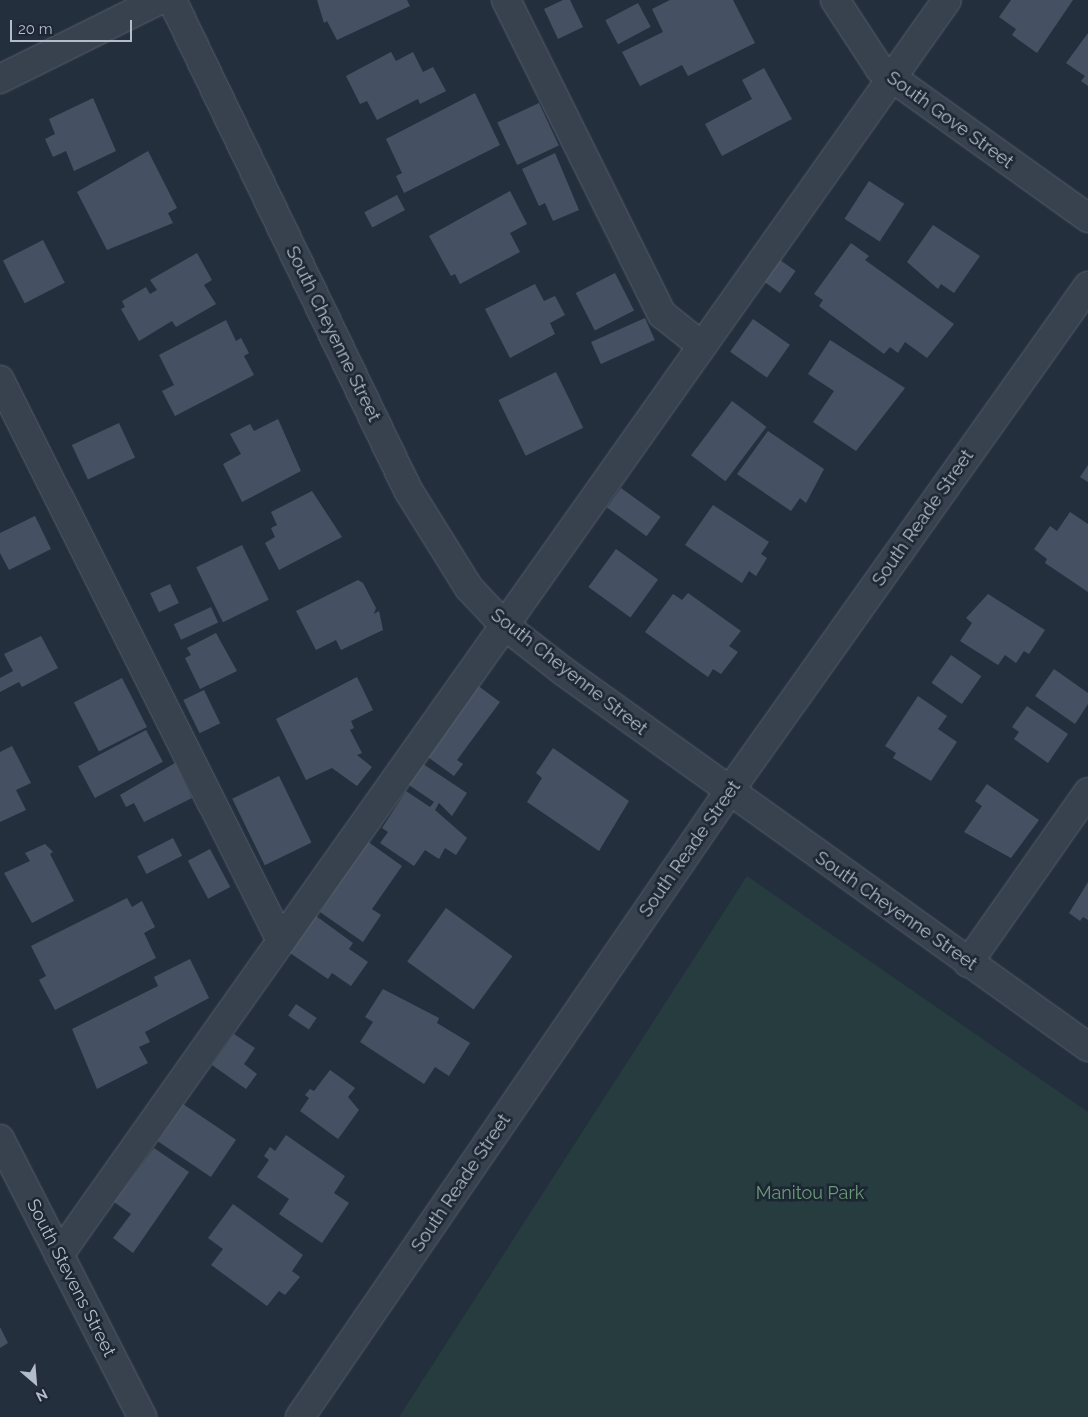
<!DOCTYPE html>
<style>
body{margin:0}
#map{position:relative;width:1088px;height:1417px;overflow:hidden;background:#242f3e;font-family:Raleway,sans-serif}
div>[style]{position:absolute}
.green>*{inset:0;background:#263c3f}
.building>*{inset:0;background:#455162;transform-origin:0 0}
.roads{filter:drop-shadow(0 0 1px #565f6c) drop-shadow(0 0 1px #565f6c)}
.minor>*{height:28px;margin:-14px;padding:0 14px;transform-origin:14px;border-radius:14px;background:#38414e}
span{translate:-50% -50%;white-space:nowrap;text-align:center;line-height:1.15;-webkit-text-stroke:5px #1d2633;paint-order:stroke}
.street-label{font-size:18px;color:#b4bcc9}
.park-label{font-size:18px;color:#6b9a76}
.north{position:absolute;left:10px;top:1357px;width:50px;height:50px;-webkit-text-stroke:4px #1d2633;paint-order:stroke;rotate:153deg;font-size:14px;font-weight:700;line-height:20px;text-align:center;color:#b4bcc9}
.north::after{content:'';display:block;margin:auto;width:18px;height:22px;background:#b4bcc9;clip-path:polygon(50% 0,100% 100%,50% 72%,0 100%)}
.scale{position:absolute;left:10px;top:20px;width:122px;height:22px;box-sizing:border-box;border:2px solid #b4bcc9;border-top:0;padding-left:6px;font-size:15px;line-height:18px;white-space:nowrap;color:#b4bcc9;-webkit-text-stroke:4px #1d2633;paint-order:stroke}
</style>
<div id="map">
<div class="green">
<i style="clip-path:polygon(747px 876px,1088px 1112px,1088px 1417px,399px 1417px)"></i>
</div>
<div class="building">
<i style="clip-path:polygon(317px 0,407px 0,410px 6px,337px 40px,327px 21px,324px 23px)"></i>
<i style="clip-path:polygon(563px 0,570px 0,583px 27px,558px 39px,544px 9px)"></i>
<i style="clip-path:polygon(670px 0,733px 0,755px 43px,688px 76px,682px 65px,640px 86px,622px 52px,663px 32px,652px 9px)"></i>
<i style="clip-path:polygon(1011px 0,1073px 0,1037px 53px,1012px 35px,1016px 29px,999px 17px)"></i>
<i style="left:638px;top:3px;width:27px;height:37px;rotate:62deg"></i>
<i style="clip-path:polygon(1088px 33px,1088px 86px,1081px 81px,1085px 76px,1066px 63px)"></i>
<i style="clip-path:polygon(391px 52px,396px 61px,413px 52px,423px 72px,433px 67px,446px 91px,420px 104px,418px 99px,377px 120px,367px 101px,360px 104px,346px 76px)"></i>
<i style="clip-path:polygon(764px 68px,792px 119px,722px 156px,705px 124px,752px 99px,742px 80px)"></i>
<i style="clip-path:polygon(475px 93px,500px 145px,404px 193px,396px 176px,402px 173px,386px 139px)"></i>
<i style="clip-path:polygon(93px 98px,116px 151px,74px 171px,66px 151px,53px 157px,45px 139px,55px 134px,49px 119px)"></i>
<i style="left:539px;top:103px;width:47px;height:46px;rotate:65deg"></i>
<i style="clip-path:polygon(148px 151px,177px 208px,168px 213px,173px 223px,107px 250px,77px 192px)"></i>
<i style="clip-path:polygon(555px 153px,579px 210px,553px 221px,545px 203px,539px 206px,522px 169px)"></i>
<i style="left:869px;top:181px;width:42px;height:45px;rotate:33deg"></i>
<i style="clip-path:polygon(510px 191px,527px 224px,510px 233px,520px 252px,460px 284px,455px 274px,451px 276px,429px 236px)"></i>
<i style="left:397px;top:195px;width:17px;height:37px;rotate:62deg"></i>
<i style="clip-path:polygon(933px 225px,980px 256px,954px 293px,941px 284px,938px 289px,907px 262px)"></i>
<i style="left:43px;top:240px;width:48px;height:45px;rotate:63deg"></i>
<i style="clip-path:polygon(851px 243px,869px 256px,865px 260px,954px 324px,927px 358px,905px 342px,898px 353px,890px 347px,884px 354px,819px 306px,823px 300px,814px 294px)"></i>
<i style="clip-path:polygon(197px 253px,212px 280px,204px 285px,216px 304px,176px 327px,172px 321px,139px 341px,121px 309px,125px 307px,122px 301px,146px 287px,150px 294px,157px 290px,150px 280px)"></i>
<i style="left:780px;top:260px;width:19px;height:27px;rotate:35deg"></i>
<i style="left:615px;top:273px;width:42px;height:44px;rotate:63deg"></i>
<i style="clip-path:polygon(535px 284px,544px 301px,555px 296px,565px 315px,550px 323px,555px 334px,510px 358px,485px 309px)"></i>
<i style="left:645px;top:318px;width:24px;height:59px;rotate:66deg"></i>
<i style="left:753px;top:319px;width:45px;height:40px;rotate:35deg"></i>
<i style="clip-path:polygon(226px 320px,236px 341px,241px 338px,249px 353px,244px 356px,254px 375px,175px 416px,162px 391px,174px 385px,159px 355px)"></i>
<i style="clip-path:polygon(830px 340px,905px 388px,856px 451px,813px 422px,834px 391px,808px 374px)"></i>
<i style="left:556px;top:372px;width:62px;height:64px;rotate:64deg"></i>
<i style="left:732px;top:401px;width:43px;height:68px;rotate:37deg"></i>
<i style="clip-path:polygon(278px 419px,301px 471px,242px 502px,223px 464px,241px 454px,230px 434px,250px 424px,254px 431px)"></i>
<i style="left:119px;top:423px;width:38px;height:52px;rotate:65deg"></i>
<i style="clip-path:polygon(768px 431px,824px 469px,806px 503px,800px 498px,791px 511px,737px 474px)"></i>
<i style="clip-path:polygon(1088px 465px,1088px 482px,1080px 477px)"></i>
<i style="left:621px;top:488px;width:49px;height:24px;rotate:36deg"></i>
<i style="clip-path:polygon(312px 491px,342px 537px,279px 570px,265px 543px,275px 537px,271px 528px,277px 525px,271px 512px)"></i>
<i style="clip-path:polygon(713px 505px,769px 542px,761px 554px,767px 558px,756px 576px,749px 571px,742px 583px,685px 545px)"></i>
<i style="clip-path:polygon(1070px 512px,1088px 524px,1088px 592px,1045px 563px,1047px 559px,1034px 549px,1050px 526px,1057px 531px)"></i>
<i style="clip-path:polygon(35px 516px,51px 549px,9px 570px,0 553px,0 533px)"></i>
<i style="left:242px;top:545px;width:61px;height:51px;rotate:64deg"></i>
<i style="left:616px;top:549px;width:52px;height:47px;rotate:36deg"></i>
<i style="clip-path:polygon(358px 580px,363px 583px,376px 608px,374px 614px,379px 611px,383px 630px,341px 650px,336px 640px,316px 650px,296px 611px)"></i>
<i style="left:170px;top:584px;width:21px;height:22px;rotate:65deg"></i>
<i style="clip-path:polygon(688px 593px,741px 631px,729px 646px,738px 652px,721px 674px,713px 669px,708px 677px,645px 632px,673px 594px,682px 600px)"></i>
<i style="clip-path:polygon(988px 594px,1045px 630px,1029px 654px,1024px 651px,1016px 663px,1005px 655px,998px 665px,960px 641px,972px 623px,966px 618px)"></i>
<i style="left:211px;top:607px;width:17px;height:41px;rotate:65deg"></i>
<i style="clip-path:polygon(216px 633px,237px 671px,200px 689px,185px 658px,191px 655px,187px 648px)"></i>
<i style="clip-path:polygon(41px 636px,58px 668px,22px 687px,19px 682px,0 692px,0 678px,13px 671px,4px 654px)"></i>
<i style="left:951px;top:655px;width:37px;height:34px;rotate:35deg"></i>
<i style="clip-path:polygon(1054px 669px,1088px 693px,1088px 704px,1075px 724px,1035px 696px)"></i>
<i style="clip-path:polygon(357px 677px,373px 710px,351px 721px,354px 728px,350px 730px,362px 753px,357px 755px,372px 767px,357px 786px,332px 768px,306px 780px,276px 719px)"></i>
<i style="left:122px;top:678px;width:55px;height:54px;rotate:63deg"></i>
<i style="clip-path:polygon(477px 685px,500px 702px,457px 760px,463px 764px,454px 776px,425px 755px)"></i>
<i style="left:204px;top:690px;width:37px;height:23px;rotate:64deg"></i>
<i style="clip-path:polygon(918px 696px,947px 716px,938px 729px,957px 742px,931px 781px,893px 758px,896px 753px,885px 746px)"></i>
<i style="clip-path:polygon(1027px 706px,1068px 734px,1048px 763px,1014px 739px,1019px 732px,1012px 727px)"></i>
<i style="left:146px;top:730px;width:36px;height:77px;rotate:62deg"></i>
<i style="clip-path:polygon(12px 746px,31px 783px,16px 790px,26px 810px,0 822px,0 752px)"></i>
<i style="clip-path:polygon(553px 748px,629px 801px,599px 851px,527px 802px,542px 778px,536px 773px)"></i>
<i style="clip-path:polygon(417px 760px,467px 793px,452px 816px,439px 803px,435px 810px,467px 838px,456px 855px,445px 848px,439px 859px,425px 850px,414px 866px,380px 843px,388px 832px,382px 828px,406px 791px,430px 807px,434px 802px,403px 781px)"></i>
<i style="clip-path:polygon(175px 763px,192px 798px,144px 822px,134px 803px,126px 807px,120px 795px)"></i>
<i style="left:279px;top:776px;width:74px;height:52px;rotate:64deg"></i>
<i style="clip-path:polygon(987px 784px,1039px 820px,1011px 858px,964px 832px,982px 806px,975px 801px)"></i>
<i style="left:173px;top:838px;width:20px;height:40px;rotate:63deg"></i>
<i style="clip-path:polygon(367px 841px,402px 866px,372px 909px,381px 915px,363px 942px,320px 912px)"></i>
<i style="clip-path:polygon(45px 844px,53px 852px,50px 854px,74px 901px,32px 923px,4px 873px,30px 861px,25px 853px)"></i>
<i style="left:210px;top:849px;width:43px;height:25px;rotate:62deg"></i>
<i style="clip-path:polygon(1088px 882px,1088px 920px,1083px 917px,1080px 921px,1069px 913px)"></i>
<i style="clip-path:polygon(127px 898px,132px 907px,142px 901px,155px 927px,144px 933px,156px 958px,55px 1010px,39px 980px,46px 976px,31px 946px)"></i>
<i style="left:446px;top:908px;width:82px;height:66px;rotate:36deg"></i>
<i style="clip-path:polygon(316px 916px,353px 943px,349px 949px,368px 962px,351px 986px,332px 973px,328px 979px,290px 953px)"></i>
<i style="clip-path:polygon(190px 959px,209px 998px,145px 1032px,150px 1042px,139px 1047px,148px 1063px,97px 1089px,72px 1029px,158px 986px,154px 977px)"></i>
<i style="clip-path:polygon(383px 989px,439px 1018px,437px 1023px,470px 1043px,449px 1076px,435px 1067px,424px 1084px,360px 1042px,373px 1022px,365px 1017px)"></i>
<i style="left:296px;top:1004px;width:25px;height:14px;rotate:34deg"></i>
<i style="clip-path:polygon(234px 1034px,255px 1048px,244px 1064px,257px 1074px,246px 1089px,212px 1065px)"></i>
<i style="clip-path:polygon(330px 1070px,355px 1088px,348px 1097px,359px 1110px,338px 1139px,300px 1111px,309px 1098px,305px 1095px,310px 1089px,314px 1091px)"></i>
<i style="left:183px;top:1104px;width:64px;height:45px;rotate:34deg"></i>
<i style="clip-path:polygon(286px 1135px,345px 1176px,334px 1193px,349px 1203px,322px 1243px,279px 1214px,289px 1199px,257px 1177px,269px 1160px,264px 1156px,270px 1147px,275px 1151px)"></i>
<i style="clip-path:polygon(154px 1148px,189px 1172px,133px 1253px,113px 1238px,131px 1214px,114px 1202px)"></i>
<i style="clip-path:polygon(233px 1204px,303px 1255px,292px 1271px,300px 1277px,285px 1295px,279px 1291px,267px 1306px,211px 1265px,223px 1249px,208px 1238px)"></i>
<i style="clip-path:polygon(0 1327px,8px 1343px,0 1348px)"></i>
</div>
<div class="roads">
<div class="minor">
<i style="left:172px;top:0;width:544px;rotate:64.28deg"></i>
<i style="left:408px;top:490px;width:115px;rotate:58.1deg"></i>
<i style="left:469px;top:588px;width:51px;rotate:46.6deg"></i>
<i style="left:504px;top:625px;width:75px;rotate:37.9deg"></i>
<i style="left:563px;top:671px;width:646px;rotate:35.61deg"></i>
<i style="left:506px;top:0;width:351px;rotate:63.6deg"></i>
<i style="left:662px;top:314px;width:51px;rotate:38.7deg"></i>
<i style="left:835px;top:0;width:82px;rotate:56.9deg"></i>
<i style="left:880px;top:69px;width:256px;rotate:35.6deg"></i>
<i style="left:0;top:79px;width:178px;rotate:-26.4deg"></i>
<i style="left:0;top:380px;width:627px;rotate:63.39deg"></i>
<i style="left:968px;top:963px;width:209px;rotate:-54.9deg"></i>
<i style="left:0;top:1139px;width:312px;rotate:62.9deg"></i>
<i style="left:59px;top:1255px;width:1537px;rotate:-54.72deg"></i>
<i style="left:300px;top:1417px;width:757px;rotate:-55.55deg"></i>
<i style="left:728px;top:793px;width:622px;rotate:-54.62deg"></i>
</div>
</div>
<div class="street-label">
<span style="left:950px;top:120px;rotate:36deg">South Gove Street</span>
<span style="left:333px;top:334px;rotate:64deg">South Cheyenne Street</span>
<span style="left:923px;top:518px;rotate:-55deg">South Reade Street</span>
<span style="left:569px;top:672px;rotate:38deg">South Cheyenne Street</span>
<span style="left:690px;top:849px;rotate:-55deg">South Reade Street</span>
<span style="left:896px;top:911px;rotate:35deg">South Cheyenne Street</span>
<span style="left:461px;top:1183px;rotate:-56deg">South Reade Street</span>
<span style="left:71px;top:1278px;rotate:63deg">South Stevens Street</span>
</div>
<div class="park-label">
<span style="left:810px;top:1193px">Manitou Park</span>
</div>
<div class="north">N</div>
<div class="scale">20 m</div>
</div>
